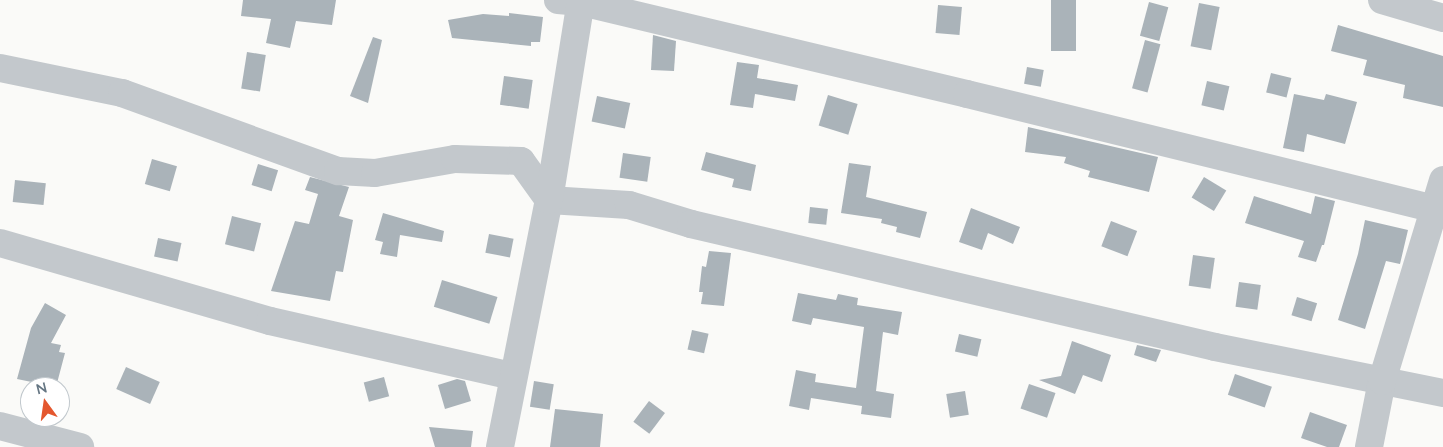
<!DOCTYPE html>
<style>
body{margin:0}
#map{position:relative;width:1443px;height:447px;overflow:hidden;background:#fafaf8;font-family:Lato,sans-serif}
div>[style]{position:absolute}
.building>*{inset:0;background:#aab3b9;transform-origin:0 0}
.minor>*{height:28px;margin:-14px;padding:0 14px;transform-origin:14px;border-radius:14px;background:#c3c8cc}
span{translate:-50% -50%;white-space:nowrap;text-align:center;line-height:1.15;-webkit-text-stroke:5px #fff;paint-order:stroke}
.north{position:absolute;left:20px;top:377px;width:50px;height:50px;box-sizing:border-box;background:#fff;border:1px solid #c1c8cd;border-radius:50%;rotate:346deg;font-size:14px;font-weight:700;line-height:20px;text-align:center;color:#657683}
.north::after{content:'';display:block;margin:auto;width:18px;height:22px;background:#e4572e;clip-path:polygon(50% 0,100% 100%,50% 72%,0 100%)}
</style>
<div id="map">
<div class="building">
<i style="clip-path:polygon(243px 0,336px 0,332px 25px,296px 21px,290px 48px,266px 43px,271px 19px,241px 16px)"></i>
<i style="left:1051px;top:0;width:25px;height:51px"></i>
<i style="left:1149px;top:2px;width:20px;height:35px;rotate:15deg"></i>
<i style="left:1199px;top:3px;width:21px;height:44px;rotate:11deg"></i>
<i style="left:938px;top:5px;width:24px;height:28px;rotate:5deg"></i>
<i style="clip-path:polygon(509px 13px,543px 17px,540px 42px,531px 42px,531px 46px,452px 38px,448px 20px,483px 14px,509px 16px)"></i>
<i style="clip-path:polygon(1338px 25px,1443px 56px,1443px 107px,1403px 98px,1405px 85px,1363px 75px,1367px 60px,1331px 51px)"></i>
<i style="clip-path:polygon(653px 35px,676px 41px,674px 71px,651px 70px)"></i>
<i style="clip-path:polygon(373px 37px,382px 40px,368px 103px,350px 96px)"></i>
<i style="left:1145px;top:40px;width:16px;height:50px;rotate:15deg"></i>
<i style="left:247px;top:52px;width:19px;height:37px;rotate:9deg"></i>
<i style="clip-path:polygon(737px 62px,759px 65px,757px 78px,798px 85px,795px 101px,755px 94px,753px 108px,730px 105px)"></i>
<i style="left:1027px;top:67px;width:17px;height:17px;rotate:10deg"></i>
<i style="left:1271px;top:73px;width:21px;height:20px;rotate:14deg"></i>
<i style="left:504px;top:76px;width:29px;height:29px;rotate:8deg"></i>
<i style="left:1207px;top:81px;width:23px;height:25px;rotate:13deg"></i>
<i style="clip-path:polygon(1294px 94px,1324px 100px,1326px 94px,1357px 102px,1345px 144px,1307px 134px,1304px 152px,1283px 148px)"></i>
<i style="left:828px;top:95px;width:31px;height:32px;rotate:17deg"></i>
<i style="left:597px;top:96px;width:34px;height:26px;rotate:12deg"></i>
<i style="clip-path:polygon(1028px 127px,1158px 157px,1149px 192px,1088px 177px,1090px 171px,1064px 163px,1066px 157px,1025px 152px)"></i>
<i style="clip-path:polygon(706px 152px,756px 165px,751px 191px,732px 187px,734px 179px,701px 170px)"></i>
<i style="left:623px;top:153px;width:28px;height:25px;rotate:8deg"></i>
<i style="left:152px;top:159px;width:26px;height:26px;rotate:16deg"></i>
<i style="clip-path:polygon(849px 163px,871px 166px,866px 197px,927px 212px,920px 238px,896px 232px,897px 227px,881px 223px,882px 219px,841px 213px)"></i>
<i style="left:258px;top:164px;width:21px;height:22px;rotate:17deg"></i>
<i style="clip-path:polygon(310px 177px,349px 187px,339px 216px,353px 220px,343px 272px,336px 271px,330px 301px,271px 291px,295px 221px,309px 224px,318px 194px,305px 190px)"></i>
<i style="left:1204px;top:177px;width:26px;height:24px;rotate:31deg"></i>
<i style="left:15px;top:180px;width:31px;height:22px;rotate:6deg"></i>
<i style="clip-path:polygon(1254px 196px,1311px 214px,1315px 196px,1335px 201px,1324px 245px,1322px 245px,1316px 262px,1298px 257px,1304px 241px,1245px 223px)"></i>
<i style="left:810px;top:207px;width:18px;height:16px;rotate:6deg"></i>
<i style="clip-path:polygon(971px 208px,1020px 227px,1013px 244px,988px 233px,982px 250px,959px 242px)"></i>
<i style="clip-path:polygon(383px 213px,444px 231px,442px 242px,400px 235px,397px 257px,380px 254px,383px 242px,375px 240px)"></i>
<i style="left:232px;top:216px;width:30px;height:29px;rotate:14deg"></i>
<i style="clip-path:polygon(1365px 220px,1408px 230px,1400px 264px,1386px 261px,1365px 329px,1338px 320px,1358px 254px)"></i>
<i style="left:1111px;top:221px;width:28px;height:27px;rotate:21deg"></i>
<i style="left:489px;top:234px;width:25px;height:19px;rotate:11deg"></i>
<i style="left:158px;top:238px;width:24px;height:19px;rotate:12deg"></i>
<i style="clip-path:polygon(709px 251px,731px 253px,724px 306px,701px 304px,703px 292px,699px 292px,702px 266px,706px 267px)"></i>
<i style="left:1193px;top:255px;width:22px;height:31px;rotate:8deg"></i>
<i style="left:442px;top:280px;width:58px;height:28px;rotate:17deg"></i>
<i style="left:1239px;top:282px;width:22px;height:25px;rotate:8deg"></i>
<i style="clip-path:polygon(798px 293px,836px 300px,838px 294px,858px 298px,857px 305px,902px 312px,898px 335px,883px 332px,876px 391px,894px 394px,891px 418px,861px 414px,862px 406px,811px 398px,809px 410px,789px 406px,796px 370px,816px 374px,815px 382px,856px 388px,864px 327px,813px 318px,811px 325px,792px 321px)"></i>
<i style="left:1297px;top:297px;width:21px;height:19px;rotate:17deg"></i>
<i style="clip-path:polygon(45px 303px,66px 315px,51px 343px,61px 345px,59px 352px,65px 353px,56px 387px,17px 379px,31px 328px)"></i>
<i style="left:692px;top:330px;width:17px;height:20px;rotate:13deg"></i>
<i style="left:959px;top:334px;width:23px;height:18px;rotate:13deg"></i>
<i style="clip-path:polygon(1072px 341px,1111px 355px,1102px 382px,1083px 375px,1075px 394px,1039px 380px,1061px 376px)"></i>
<i style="clip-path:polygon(1137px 345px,1161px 350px,1156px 362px,1134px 355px)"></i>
<i style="left:126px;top:367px;width:37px;height:24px;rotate:24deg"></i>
<i style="left:1235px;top:374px;width:39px;height:22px;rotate:19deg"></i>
<i style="left:384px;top:377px;width:20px;height:21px;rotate:75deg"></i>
<i style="clip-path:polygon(457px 379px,465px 381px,471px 401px,445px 409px,438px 385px)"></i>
<i style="left:534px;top:381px;width:20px;height:26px;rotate:9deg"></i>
<i style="left:1029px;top:384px;width:28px;height:26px;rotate:19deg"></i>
<i style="left:965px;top:391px;width:24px;height:19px;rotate:81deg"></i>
<i style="left:649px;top:401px;width:20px;height:26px;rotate:37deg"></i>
<i style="clip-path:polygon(555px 409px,603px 414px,600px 447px,550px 447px)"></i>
<i style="clip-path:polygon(1310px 412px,1347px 425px,1339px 447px,1327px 447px,1301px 438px)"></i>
<i style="clip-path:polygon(429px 427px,473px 431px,471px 447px,435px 447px)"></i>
</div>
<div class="minor">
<i style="left:558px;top:0;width:23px;rotate:5deg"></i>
<i style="left:581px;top:2px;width:397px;rotate:13.4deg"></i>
<i style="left:967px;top:94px;width:482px;rotate:13.8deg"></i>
<i style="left:1382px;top:0;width:64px;rotate:16.4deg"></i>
<i style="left:0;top:68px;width:125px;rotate:11.6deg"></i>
<i style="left:122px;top:93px;width:230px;rotate:19.9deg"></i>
<i style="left:338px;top:171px;width:37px;rotate:3deg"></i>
<i style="left:375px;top:173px;width:81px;rotate:-9.9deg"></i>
<i style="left:455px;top:159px;width:66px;rotate:1.7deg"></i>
<i style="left:521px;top:161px;width:48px;rotate:54.3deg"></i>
<i style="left:549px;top:200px;width:80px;rotate:3.6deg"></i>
<i style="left:629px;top:205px;width:65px;rotate:17deg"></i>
<i style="left:691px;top:224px;width:538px;rotate:13.21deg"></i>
<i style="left:1215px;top:347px;width:233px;rotate:11.4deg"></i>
<i style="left:0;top:243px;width:281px;rotate:16.1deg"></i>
<i style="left:270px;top:321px;width:249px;rotate:12.8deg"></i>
<i style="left:0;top:426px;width:83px;rotate:14.7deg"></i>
<i style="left:500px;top:447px;width:252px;rotate:-78.8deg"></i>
<i style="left:549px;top:200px;width:203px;rotate:-80.9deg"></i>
<i style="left:1369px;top:447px;width:67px;rotate:-78.9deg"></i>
<i style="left:1382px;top:381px;width:210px;rotate:-73.1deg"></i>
</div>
<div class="north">N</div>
</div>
